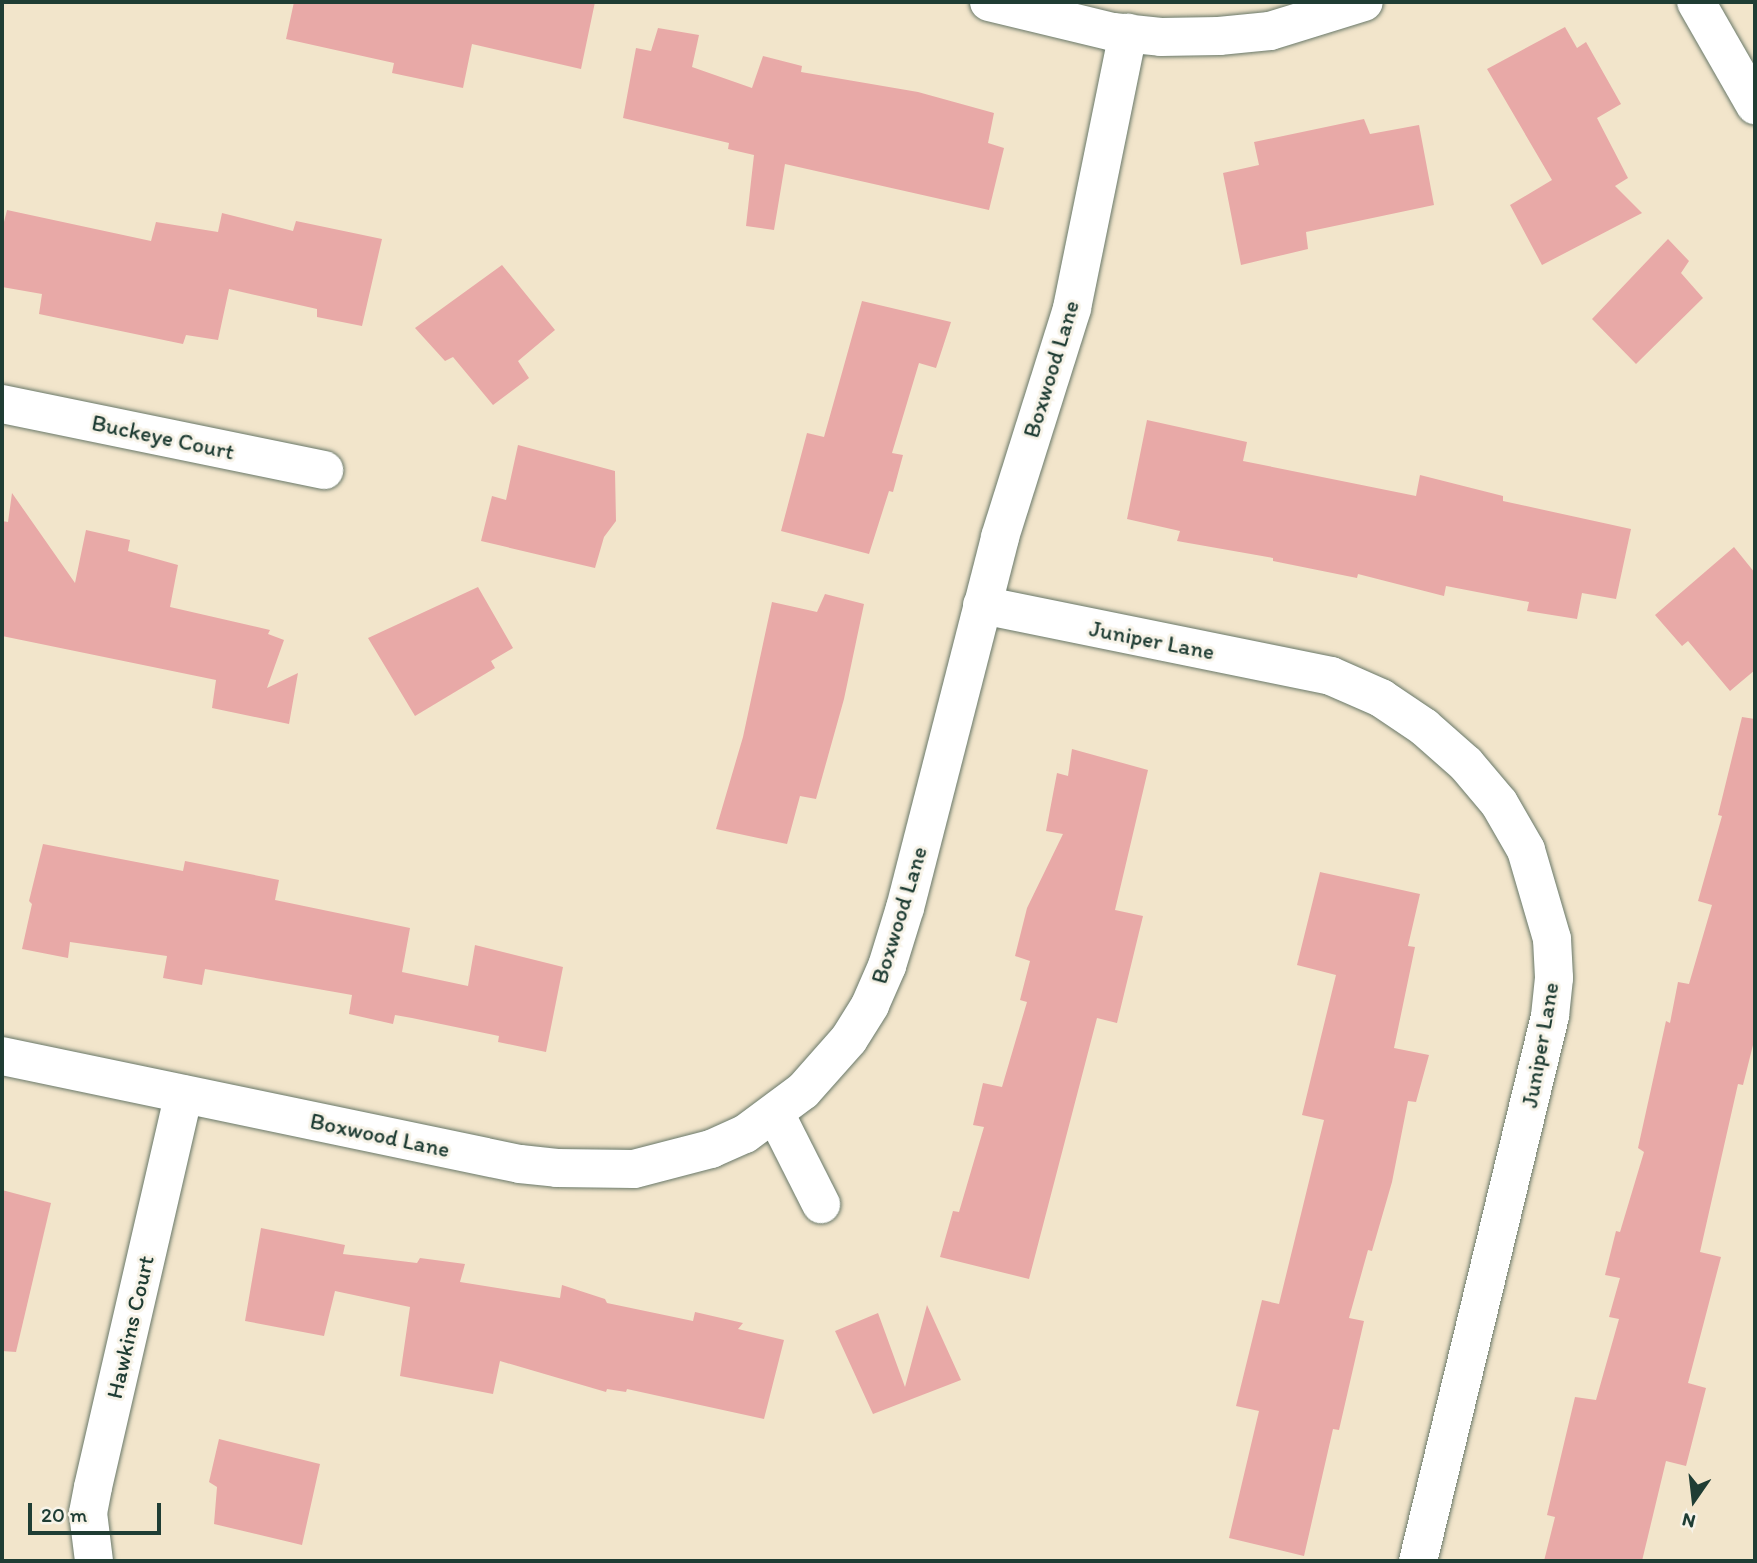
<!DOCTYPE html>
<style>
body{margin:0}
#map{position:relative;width:1757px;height:1563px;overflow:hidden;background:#f2e5cb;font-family:Itim,sans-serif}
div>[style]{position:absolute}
.building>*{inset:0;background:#e8a9a7}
.roads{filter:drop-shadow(0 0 2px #697869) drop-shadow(0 0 2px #697869)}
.minor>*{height:38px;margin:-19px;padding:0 19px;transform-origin:19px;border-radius:19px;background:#fff}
span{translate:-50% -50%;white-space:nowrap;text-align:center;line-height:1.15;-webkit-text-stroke:6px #f7f3e8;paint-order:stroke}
.street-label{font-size:23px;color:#1f3d34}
.frame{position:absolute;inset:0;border:4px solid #1f3d34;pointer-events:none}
.north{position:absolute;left:1659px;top:1465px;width:70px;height:70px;-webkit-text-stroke:5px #f7f3e8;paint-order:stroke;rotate:194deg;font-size:19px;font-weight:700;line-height:28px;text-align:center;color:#1f3d34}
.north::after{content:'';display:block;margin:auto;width:24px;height:32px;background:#1f3d34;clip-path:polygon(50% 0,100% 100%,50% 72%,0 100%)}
.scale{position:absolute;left:28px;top:1503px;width:133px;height:32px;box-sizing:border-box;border:4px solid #1f3d34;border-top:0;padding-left:9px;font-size:21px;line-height:24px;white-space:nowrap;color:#1f3d34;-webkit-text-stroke:5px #f7f3e8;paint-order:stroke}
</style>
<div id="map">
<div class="building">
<i style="clip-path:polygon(294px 2px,595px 2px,581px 69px,472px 44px,463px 88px,392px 73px,394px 63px,286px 39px)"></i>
<i style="clip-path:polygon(1565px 27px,1577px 48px,1586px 42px,1621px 104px,1597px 118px,1628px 178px,1615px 186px,1642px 213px,1542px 265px,1510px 205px,1552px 180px,1487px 69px)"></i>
<i style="clip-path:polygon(658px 28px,699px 35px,692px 67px,752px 88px,763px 56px,802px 66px,801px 72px,918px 92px,994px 113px,988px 143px,1004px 148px,989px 210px,785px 164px,774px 230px,746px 226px,754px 155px,728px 149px,729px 143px,623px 118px,636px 48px,651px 51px)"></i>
<i style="clip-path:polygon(1364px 119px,1370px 134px,1419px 125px,1434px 205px,1306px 232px,1308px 249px,1241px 265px,1223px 173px,1259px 165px,1254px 142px)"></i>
<i style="clip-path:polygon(7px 210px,151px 241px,156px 222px,218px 232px,222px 213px,293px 231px,296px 221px,382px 239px,362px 326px,317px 317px,317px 309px,229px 289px,218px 340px,186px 335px,183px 344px,39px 314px,42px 294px,2px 287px,2px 230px)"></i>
<i style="clip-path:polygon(1668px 239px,1689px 261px,1681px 273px,1703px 298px,1636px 364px,1592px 319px)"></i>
<i style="clip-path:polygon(502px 265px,555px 330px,518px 361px,529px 378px,493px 405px,453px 357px,445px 361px,415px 328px)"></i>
<i style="clip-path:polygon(862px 301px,951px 322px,936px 368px,919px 363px,892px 453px,903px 455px,893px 492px,889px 491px,869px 554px,781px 531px,807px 433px,824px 437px)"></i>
<i style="clip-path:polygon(1147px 420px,1247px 442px,1243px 461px,1416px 496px,1420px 475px,1503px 496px,1503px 501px,1631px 529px,1616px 599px,1582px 593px,1577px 619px,1527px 611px,1529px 602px,1446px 586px,1444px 596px,1358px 574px,1357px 578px,1273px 561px,1273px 558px,1177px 541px,1180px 531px,1127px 519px)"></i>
<i style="clip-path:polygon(518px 445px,615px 471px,616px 521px,604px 537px,595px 568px,481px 541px,492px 496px,506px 500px)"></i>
<i style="clip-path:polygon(12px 493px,75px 583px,86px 530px,130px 540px,128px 551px,178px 565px,170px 607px,270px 630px,268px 634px,284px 640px,267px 688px,298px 673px,289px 724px,212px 708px,216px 680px,2px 636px,2px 521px,8px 522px)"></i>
<i style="clip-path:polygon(1734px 547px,1755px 573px,1755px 670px,1730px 691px,1688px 641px,1682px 646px,1655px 615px)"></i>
<i style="clip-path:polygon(478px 587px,513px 648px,491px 661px,495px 668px,415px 716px,368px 638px)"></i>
<i style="clip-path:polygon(825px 594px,864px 604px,844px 699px,816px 799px,800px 796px,787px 844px,716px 829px,743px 737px,772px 602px,817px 612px)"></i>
<i style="clip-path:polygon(1742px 717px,1755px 719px,1755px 1037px,1743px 1085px,1738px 1084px,1700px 1252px,1721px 1257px,1688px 1383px,1706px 1388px,1686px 1466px,1666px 1461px,1642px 1561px,1544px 1561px,1555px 1517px,1547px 1515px,1575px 1397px,1596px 1400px,1619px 1319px,1609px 1317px,1620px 1278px,1605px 1275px,1616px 1231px,1620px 1232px,1644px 1152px,1638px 1148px,1666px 1021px,1670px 1023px,1678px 982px,1689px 984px,1712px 905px,1698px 901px,1722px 816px,1718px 815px)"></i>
<i style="clip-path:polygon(1072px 749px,1148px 770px,1115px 910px,1143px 916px,1117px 1023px,1097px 1018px,1029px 1279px,940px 1257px,953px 1211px,959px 1212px,984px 1127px,973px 1125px,983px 1083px,1002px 1087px,1027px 1002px,1020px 1000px,1030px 961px,1015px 956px,1027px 908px,1063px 834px,1046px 831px,1057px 773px,1068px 776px)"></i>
<i style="clip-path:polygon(43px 844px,183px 871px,185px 861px,279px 880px,275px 900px,410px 928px,402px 972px,468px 986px,475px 945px,563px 967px,546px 1052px,498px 1042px,499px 1036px,412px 1018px,395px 1015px,393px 1024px,349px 1014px,352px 995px,205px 969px,202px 985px,163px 978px,167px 956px,70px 942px,68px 958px,22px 949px,32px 904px,29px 901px)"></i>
<i style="clip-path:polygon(1320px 872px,1420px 894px,1408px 946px,1415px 947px,1394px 1048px,1429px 1055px,1416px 1102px,1408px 1101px,1392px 1182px,1372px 1251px,1368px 1250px,1349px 1318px,1364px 1321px,1339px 1430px,1333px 1429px,1304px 1556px,1229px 1538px,1259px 1411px,1236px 1406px,1262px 1300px,1279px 1304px,1324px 1120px,1302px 1115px,1336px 975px,1297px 965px)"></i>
<i style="clip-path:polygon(2px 1190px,51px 1203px,16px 1352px,2px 1351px)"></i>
<i style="clip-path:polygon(261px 1228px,345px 1245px,343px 1254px,417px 1263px,420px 1258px,465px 1264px,460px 1282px,560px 1298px,562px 1285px,605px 1299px,607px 1303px,693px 1321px,695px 1312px,743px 1323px,738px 1329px,784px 1340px,764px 1419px,627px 1389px,626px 1392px,607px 1389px,606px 1392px,500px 1361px,493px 1394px,400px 1376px,410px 1307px,335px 1291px,324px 1336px,245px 1321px)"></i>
<i style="clip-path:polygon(927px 1305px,961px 1380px,873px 1414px,835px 1331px,878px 1313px,905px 1387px)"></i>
<i style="clip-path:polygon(219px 1439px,320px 1464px,302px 1545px,214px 1524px,217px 1487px,209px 1482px)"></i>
</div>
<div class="roads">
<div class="minor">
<i style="left:989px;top:2px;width:128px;rotate:13.6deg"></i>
<i style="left:1113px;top:32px;width:48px;rotate:5.9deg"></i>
<i style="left:1161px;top:37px;width:58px;rotate:-1deg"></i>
<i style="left:1219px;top:36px;width:51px;rotate:-5.6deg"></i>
<i style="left:1270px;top:31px;width:98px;rotate:-17.1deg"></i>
<i style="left:1696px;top:2px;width:119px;rotate:60.2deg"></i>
<i style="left:2px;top:404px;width:329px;rotate:11.6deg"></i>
<i style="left:982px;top:605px;width:356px;rotate:11.5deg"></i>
<i style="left:1331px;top:676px;width:55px;rotate:23.7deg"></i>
<i style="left:1381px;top:698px;width:52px;rotate:34deg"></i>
<i style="left:1424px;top:727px;width:56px;rotate:41.4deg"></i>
<i style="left:1466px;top:764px;width:51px;rotate:49.8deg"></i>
<i style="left:1499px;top:803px;width:54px;rotate:60.1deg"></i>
<i style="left:1526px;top:850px;width:93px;rotate:73.7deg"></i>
<i style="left:1552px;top:939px;width:39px;rotate:87deg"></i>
<i style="left:1554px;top:978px;width:38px;rotate:96deg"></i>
<i style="left:1550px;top:1016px;width:561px;rotate:103.61deg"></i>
<i style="left:2px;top:1056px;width:529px;rotate:11.78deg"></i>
<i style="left:520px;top:1164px;width:37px;rotate:6deg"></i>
<i style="left:557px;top:1168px;width:77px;rotate:0.7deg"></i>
<i style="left:634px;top:1169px;width:80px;rotate:-14.6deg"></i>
<i style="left:711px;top:1149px;width:37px;rotate:-24deg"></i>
<i style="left:745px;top:1134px;width:72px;rotate:-36.6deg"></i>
<i style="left:803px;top:1091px;width:69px;rotate:-48.5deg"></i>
<i style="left:849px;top:1039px;width:40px;rotate:-58deg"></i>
<i style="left:870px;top:1005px;width:43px;rotate:-66.4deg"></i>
<i style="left:887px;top:966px;width:61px;rotate:-72.8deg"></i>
<i style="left:905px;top:908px;width:383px;rotate:-75.6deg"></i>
<i style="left:1000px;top:537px;width:240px;rotate:-72.5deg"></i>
<i style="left:1072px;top:308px;width:281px;rotate:-78.5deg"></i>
<i style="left:776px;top:1115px;width:100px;rotate:63.2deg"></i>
<i style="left:94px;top:1561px;width:48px;rotate:-97.1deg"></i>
<i style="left:88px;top:1513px;width:26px;rotate:-79deg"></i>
<i style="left:93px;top:1487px;width:403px;rotate:-77deg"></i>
</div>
</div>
<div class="street-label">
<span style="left:1051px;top:369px;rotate:-73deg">Boxwood Lane</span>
<span style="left:163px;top:437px;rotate:12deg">Buckeye Court</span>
<span style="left:1152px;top:640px;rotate:11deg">Juniper Lane</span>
<span style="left:899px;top:915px;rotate:-73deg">Boxwood Lane</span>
<span style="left:1540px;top:1045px;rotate:-80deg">Juniper Lane</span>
<span style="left:380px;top:1135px;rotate:12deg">Boxwood Lane</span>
<span style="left:130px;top:1327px;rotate:-77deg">Hawkins Court</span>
</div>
<div class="frame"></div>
<div class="north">N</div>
<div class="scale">20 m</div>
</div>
